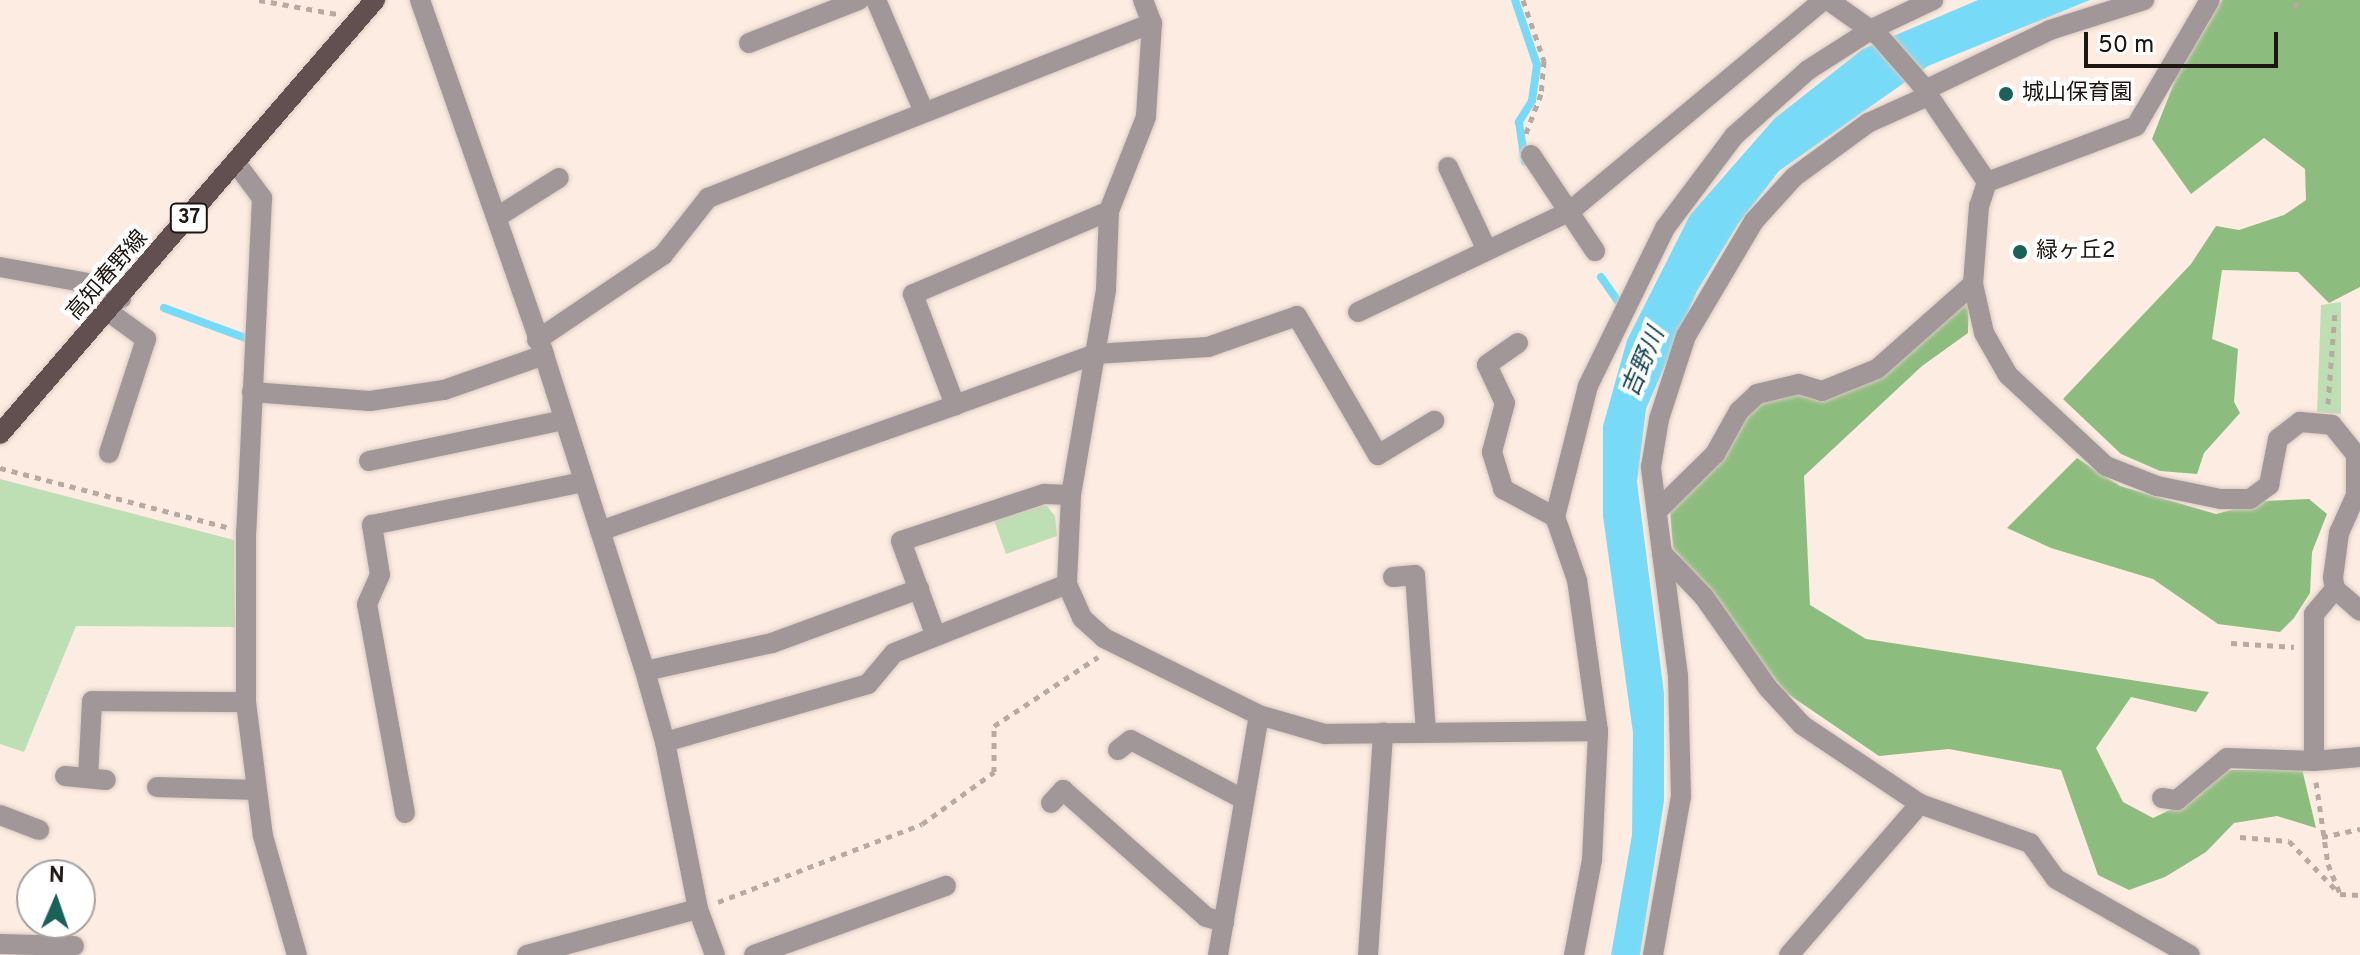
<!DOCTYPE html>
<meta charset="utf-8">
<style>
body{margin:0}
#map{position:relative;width:2360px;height:955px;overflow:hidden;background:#fdece2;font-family:Overpass,"Noto Sans JP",sans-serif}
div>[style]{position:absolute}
.green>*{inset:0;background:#bddfb3}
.forest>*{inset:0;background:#8dbd7e}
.water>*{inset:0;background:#77dbf8}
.stream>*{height:8px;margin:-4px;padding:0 4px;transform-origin:4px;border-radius:4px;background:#77dbf8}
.path>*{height:5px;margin-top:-2.5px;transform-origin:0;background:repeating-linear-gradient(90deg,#b8aaa2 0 6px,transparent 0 12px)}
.roads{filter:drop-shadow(0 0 2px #d9cac1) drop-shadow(0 0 2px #d9cac1)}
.minor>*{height:20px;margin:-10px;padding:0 10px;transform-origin:10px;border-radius:10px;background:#a29798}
.major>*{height:20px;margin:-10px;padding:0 10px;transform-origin:10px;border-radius:10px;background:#625051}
.dots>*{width:22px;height:22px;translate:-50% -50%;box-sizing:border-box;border:4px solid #fff;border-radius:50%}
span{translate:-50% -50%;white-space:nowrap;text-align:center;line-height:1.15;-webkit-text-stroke:8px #fff;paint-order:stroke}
.shield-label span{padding:2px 6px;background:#fff;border:2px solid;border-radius:6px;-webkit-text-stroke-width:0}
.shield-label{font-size:20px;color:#1d1611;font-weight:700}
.poi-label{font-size:22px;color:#1d1611}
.left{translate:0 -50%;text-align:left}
.street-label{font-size:22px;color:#1d1611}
.water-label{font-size:24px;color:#15434f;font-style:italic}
.north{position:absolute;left:16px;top:859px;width:80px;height:80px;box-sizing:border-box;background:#fff;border:2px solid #a5a2a0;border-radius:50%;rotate:2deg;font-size:22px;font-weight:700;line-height:32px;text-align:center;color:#1d1611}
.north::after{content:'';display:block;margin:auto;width:28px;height:36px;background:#186259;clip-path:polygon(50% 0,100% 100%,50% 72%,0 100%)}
.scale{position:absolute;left:2084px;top:32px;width:194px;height:36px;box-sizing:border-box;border:4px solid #1d1611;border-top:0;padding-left:10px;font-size:24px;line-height:28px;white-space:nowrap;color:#1d1611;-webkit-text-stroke:6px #fff;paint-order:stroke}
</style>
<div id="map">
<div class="green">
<i style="clip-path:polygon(2341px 302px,2341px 414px,2317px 412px,2321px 305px)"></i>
<i style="clip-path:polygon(0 479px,234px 540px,235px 627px,76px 626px,24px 752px,0 744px)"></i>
<i style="clip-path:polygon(1046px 505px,1055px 516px,1057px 536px,1006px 554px,994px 520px)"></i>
</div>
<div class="forest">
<i style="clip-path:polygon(2222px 0,2360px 0,2360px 287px,2329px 303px,2298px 272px,2222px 270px,2212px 339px,2238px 349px,2234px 402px,2240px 413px,2204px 453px,2197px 474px,2160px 471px,2121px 454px,2063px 399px,2191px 264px,2216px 226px,2239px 230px,2284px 215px,2306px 200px,2305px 169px,2264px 138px,2191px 194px,2152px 139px,2176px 78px)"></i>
<i style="clip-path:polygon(1969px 294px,1968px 333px,1922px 366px,1804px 476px,1810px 605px,1866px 639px,2209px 692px,2196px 712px,2131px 697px,2096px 748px,2123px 802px,2153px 818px,2197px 797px,2228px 770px,2302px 769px,2316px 828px,2277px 816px,2234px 823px,2206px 852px,2165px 877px,2129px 890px,2098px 875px,2061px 770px,1949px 749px,1879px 756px,1785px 692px,1673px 548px,1670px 511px,1761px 399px,1796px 389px,1821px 398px)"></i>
<i style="clip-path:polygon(2077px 458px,2120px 486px,2216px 514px,2264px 501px,2309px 499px,2327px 514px,2312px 552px,2310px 593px,2294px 618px,2280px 632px,2218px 624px,2153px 579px,2051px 548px,2007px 528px)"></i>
</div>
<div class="water">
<i style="clip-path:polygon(1978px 0,2090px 0,1928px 66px,1779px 171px,1738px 224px,1697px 291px,1646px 409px,1637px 482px,1664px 693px,1664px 801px,1640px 955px,1611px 955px,1632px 835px,1633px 733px,1603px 516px,1603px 426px,1627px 340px,1690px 215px,1775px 118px,1863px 49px)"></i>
</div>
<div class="stream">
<i style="left:1515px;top:0;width:69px;rotate:71.3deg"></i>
<i style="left:1537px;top:65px;width:36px;rotate:98deg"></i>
<i style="left:1532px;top:101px;width:25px;rotate:122deg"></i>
<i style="left:1519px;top:122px;width:40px;rotate:81.5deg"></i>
<i style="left:1601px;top:277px;width:32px;rotate:55deg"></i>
<i style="left:164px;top:308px;width:86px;rotate:20.3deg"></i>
</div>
<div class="path">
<i style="left:259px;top:0;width:79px;rotate:10.2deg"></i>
<i style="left:1523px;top:0;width:65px;rotate:71deg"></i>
<i style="left:1544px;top:61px;width:33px;rotate:95deg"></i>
<i style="left:1541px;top:94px;width:45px;rotate:110.9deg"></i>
<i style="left:2296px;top:8px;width:8px;rotate:-83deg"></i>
<i style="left:2328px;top:404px;width:93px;rotate:-85.7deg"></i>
<i style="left:0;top:468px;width:235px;rotate:14.6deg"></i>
<i style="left:2231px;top:643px;width:63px;rotate:3.6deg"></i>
<i style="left:2316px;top:782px;width:83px;rotate:81.7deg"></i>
<i style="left:2328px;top:864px;width:32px;rotate:68deg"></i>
<i style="left:2340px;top:894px;width:20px;rotate:3deg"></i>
<i style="left:2240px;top:837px;width:49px;rotate:4.7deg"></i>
<i style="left:2289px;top:841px;width:69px;rotate:46.2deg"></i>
<i style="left:2322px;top:837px;width:39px;rotate:-12deg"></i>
<i style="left:718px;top:902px;width:218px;rotate:-20.9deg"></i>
<i style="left:922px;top:824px;width:89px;rotate:-35.8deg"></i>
<i style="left:994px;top:772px;width:46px;rotate:-90deg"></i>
<i style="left:994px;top:726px;width:125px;rotate:-33.6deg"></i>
</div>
<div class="roads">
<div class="minor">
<i style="left:420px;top:0;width:376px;rotate:70.7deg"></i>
<i style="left:544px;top:355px;width:332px;rotate:72.3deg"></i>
<i style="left:645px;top:671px;width:74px;rotate:74.3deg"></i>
<i style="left:665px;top:742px;width:170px;rotate:78.8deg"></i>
<i style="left:698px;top:909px;width:49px;rotate:69.7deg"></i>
<i style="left:876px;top:0;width:122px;rotate:66.8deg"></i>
<i style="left:1143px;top:0;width:25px;rotate:69deg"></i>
<i style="left:1152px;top:23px;width:94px;rotate:93.7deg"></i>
<i style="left:1146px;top:117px;width:101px;rotate:111.5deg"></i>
<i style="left:1109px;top:211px;width:79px;rotate:92.2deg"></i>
<i style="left:1106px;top:290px;width:208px;rotate:99.7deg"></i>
<i style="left:1071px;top:495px;width:89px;rotate:92.6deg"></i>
<i style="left:1067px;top:584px;width:37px;rotate:66deg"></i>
<i style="left:1082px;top:618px;width:30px;rotate:42deg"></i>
<i style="left:1104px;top:638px;width:173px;rotate:26.4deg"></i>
<i style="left:1259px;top:715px;width:69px;rotate:16.1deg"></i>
<i style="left:1325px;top:734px;width:273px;rotate:-0.6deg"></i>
<i style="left:1828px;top:0;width:62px;rotate:35.2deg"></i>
<i style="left:1879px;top:36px;width:62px;rotate:48.9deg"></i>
<i style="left:1920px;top:83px;width:120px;rotate:55.9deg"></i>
<i style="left:749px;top:43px;width:118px;rotate:-21.4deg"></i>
<i style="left:1925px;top:90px;width:139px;rotate:-25.6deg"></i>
<i style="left:2050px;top:30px;width:99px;rotate:-17.7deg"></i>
<i style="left:1531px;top:155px;width:69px;rotate:56.3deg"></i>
<i style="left:1569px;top:212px;width:331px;rotate:-39.8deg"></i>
<i style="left:236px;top:163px;width:44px;rotate:53.4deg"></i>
<i style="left:262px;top:198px;width:334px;rotate:92.7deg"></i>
<i style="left:246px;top:532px;width:170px;rotate:90deg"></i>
<i style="left:246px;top:702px;width:135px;rotate:82.8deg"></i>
<i style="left:263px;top:836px;width:124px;rotate:74.1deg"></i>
<i style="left:1448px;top:167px;width:89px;rotate:64.9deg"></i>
<i style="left:1987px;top:182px;width:25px;rotate:108deg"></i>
<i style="left:1979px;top:206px;width:78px;rotate:94.4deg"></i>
<i style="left:1973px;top:284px;width:50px;rotate:77.3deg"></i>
<i style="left:1984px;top:333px;width:48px;rotate:60.3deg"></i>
<i style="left:2008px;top:375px;width:134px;rotate:42.9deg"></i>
<i style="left:2106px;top:466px;width:55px;rotate:21.4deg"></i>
<i style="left:2157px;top:486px;width:65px;rotate:11.5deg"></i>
<i style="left:2221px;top:499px;width:29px"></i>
<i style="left:2250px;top:499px;width:24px;rotate:-36deg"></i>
<i style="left:2269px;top:485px;width:47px;rotate:-78.9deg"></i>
<i style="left:2278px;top:439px;width:28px;rotate:-38deg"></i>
<i style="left:2300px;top:422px;width:32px;rotate:5deg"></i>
<i style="left:2332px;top:425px;width:38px;rotate:51deg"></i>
<i style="left:2356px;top:455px;width:40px;rotate:90deg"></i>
<i style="left:2356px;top:495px;width:42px;rotate:114.1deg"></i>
<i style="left:2339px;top:533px;width:45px;rotate:97.6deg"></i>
<i style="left:2333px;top:578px;width:11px;rotate:80deg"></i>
<i style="left:2335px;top:589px;width:33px;rotate:41deg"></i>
<i style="left:1987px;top:182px;width:159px;rotate:-20.6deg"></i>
<i style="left:2136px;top:126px;width:146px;rotate:-59.6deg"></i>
<i style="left:1109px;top:211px;width:213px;rotate:157deg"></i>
<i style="left:913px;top:294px;width:119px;rotate:69.3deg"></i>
<i style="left:955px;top:405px;width:149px;rotate:-20deg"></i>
<i style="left:1095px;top:354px;width:113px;rotate:-3.5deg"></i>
<i style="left:1208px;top:347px;width:94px;rotate:-19.2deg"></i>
<i style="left:1297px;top:316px;width:161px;rotate:59.8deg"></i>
<i style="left:1378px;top:455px;width:66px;rotate:-31.3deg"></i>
<i style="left:497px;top:217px;width:73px;rotate:-32.2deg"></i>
<i style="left:0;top:267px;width:101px;rotate:10.3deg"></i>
<i style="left:99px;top:285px;width:26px;rotate:31deg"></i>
<i style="left:109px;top:312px;width:46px;rotate:36.1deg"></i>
<i style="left:146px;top:339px;width:120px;rotate:108deg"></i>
<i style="left:1358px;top:312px;width:233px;rotate:-25.4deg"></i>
<i style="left:1569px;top:212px;width:47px;rotate:56.3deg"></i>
<i style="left:537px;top:340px;width:152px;rotate:-34deg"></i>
<i style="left:663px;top:255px;width:73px;rotate:-51.7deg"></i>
<i style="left:708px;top:198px;width:477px;rotate:-21.5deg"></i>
<i style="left:1518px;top:343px;width:38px;rotate:145deg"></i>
<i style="left:1487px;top:365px;width:42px;rotate:64.7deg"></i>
<i style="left:1505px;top:403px;width:51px;rotate:104.9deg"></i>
<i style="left:1492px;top:452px;width:39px;rotate:73deg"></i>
<i style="left:1503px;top:489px;width:59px;rotate:28.3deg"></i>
<i style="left:252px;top:392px;width:118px;rotate:4.4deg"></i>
<i style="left:370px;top:401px;width:75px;rotate:-8.5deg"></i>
<i style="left:444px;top:390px;width:106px;rotate:-19.3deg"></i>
<i style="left:369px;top:461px;width:199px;rotate:-11.9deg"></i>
<i style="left:1658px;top:510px;width:80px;rotate:-44.5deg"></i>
<i style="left:1715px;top:454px;width:49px;rotate:-60.8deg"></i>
<i style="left:1739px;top:411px;width:25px;rotate:-43deg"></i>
<i style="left:1757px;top:394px;width:43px;rotate:-13.4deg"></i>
<i style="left:1799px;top:384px;width:24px;rotate:17deg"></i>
<i style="left:1822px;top:391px;width:59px;rotate:-21.8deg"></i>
<i style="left:1877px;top:369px;width:128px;rotate:-41.5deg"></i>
<i style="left:600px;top:531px;width:377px;rotate:-19.5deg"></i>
<i style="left:1662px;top:553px;width:61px;rotate:46.3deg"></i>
<i style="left:1704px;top:597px;width:111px;rotate:54.9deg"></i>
<i style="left:1768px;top:688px;width:50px;rotate:47.4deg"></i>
<i style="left:1802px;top:725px;width:142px;rotate:33.8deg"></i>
<i style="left:1920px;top:804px;width:117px;rotate:19.5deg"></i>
<i style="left:2030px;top:843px;width:44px;rotate:54.2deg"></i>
<i style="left:2056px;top:879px;width:154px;rotate:29.6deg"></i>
<i style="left:1393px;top:577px;width:22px;rotate:-5deg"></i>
<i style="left:1415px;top:575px;width:156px;rotate:86deg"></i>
<i style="left:2335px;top:589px;width:33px;rotate:130deg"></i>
<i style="left:2314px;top:614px;width:147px;rotate:90deg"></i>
<i style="left:2314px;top:761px;width:46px;rotate:-5deg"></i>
<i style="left:935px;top:634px;width:99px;rotate:-110.1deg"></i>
<i style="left:901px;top:541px;width:151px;rotate:-18.2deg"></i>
<i style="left:1044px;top:494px;width:27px;rotate:2deg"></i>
<i style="left:645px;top:671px;width:130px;rotate:-12.4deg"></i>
<i style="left:772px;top:643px;width:157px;rotate:-20.2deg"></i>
<i style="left:665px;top:742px;width:211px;rotate:-15.9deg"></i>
<i style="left:868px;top:684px;width:40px;rotate:-50deg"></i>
<i style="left:894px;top:653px;width:186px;rotate:-21.7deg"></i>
<i style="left:1118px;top:750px;width:16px;rotate:-38deg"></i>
<i style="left:1131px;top:740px;width:127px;rotate:27.8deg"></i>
<i style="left:65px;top:776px;width:41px;rotate:5.6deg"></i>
<i style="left:88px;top:778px;width:77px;rotate:-87deg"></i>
<i style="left:92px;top:701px;width:154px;rotate:0.4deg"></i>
<i style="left:157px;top:787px;width:99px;rotate:1.7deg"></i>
<i style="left:2162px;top:798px;width:15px;rotate:8deg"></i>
<i style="left:2177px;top:800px;width:65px;rotate:-40deg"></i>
<i style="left:2227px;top:758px;width:87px;rotate:2deg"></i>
<i style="left:1051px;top:803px;width:18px;rotate:-47deg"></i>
<i style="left:1063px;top:790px;width:191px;rotate:41.6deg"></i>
<i style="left:1206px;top:917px;width:19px;rotate:16deg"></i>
<i style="left:405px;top:813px;width:212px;rotate:-100.3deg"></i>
<i style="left:367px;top:604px;width:32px;rotate:-66deg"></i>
<i style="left:380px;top:575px;width:51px;rotate:-99.1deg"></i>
<i style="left:372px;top:525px;width:215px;rotate:-11.5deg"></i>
<i style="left:0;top:815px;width:42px;rotate:21deg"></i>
<i style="left:0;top:944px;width:74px;rotate:1.5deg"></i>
<i style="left:527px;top:955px;width:177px;rotate:-15.1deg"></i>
<i style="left:754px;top:955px;width:204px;rotate:-19.8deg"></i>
<i style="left:1218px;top:955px;width:243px;rotate:-80.3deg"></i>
<i style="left:1368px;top:955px;width:223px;rotate:-86.1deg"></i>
<i style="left:1574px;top:955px;width:97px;rotate:-79.3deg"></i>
<i style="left:1592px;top:860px;width:129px;rotate:-87.3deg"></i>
<i style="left:1598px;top:731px;width:152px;rotate:-97.9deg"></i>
<i style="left:1577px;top:580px;width:67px;rotate:-109.2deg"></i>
<i style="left:1555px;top:517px;width:135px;rotate:-75.9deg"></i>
<i style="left:1588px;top:386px;width:176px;rotate:-64deg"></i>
<i style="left:1665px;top:228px;width:115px;rotate:-53.1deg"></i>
<i style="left:1734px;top:136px;width:99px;rotate:-41.7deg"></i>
<i style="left:1808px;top:70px;width:76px;rotate:-32.6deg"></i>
<i style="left:1872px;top:29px;width:68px;rotate:-25.4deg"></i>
<i style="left:1653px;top:955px;width:160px;rotate:-80deg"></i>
<i style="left:1681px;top:797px;width:121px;rotate:-91.4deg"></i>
<i style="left:1678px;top:676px;width:211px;rotate:-97.4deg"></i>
<i style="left:1651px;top:467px;width:49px;rotate:-80.5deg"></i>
<i style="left:1659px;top:419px;width:87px;rotate:-72deg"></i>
<i style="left:1686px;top:336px;width:134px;rotate:-59.4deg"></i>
<i style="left:1754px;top:221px;width:59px;rotate:-47.7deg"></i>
<i style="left:1794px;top:177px;width:92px;rotate:-36.1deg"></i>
<i style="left:1868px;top:123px;width:66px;rotate:-24.2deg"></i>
<i style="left:1789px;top:955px;width:200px;rotate:-49.1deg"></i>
</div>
<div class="major">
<i style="left:0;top:434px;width:574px;rotate:-49.17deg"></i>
</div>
</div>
<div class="dots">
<i style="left:2006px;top:94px;background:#186259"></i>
<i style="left:2020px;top:252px;background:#186259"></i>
</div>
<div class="shield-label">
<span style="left:189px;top:218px">37</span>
</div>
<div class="poi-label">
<span class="left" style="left:2022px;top:94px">城山保育園</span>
<span class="left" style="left:2036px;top:252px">緑ヶ丘2</span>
</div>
<div class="street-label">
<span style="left:108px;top:276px;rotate:-49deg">高知春野線</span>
</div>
<div class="water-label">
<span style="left:1645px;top:363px;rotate:-67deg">吉野川</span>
</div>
<div class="north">N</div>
<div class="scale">50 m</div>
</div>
